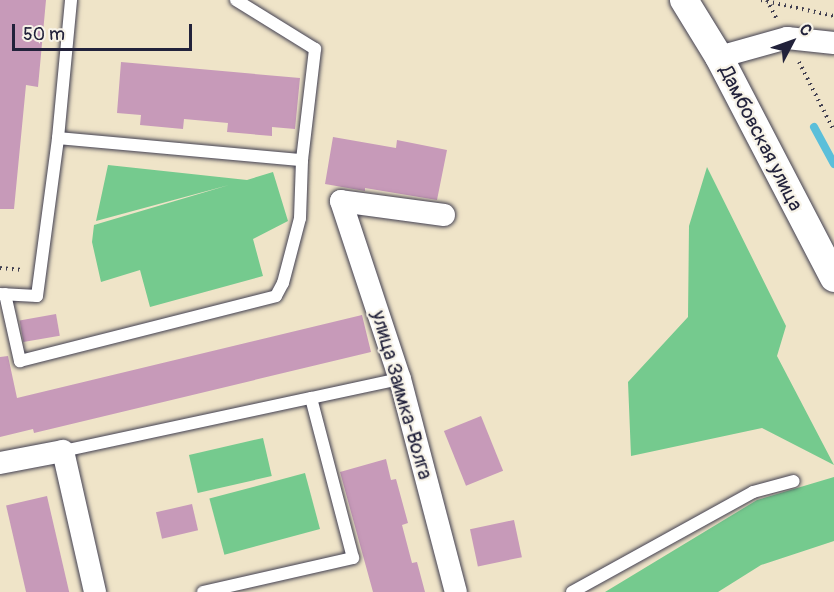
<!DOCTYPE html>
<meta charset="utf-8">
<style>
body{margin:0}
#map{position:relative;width:834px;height:592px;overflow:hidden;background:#efe4c8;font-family:Pangolin,sans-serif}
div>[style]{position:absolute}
.green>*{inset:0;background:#75ca8e;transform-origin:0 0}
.stream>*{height:8px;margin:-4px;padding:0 4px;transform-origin:4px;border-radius:4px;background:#5bbfda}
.building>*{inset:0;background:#c79ab9;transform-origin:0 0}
.path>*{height:4px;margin-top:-2px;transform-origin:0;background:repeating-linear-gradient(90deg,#413f50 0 1.5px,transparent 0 6px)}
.roads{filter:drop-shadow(0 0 2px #413f50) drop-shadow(0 0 2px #413f50)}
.service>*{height:12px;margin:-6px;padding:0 6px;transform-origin:6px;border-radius:6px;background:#fff}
.minor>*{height:22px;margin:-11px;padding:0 11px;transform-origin:11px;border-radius:11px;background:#fff}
.tertiary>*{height:28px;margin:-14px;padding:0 14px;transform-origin:14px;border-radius:14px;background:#fff}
span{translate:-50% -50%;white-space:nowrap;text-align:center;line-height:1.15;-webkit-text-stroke:4.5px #f7f3e8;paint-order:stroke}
.street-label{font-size:20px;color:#22223b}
.north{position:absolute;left:762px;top:12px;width:60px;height:60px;-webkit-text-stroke:4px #f7f3e8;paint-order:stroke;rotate:49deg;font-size:16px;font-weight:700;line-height:24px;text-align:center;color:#22223b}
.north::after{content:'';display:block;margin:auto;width:21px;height:27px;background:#22223b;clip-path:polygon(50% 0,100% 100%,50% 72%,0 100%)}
.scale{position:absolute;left:12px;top:24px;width:180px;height:27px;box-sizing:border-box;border:3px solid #22223b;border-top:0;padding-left:8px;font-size:18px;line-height:21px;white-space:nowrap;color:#22223b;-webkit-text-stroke:4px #f7f3e8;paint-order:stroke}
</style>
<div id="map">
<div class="green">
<i style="clip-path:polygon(108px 165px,247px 180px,273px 172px,288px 221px,253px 239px,263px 276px,150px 307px,140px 270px,101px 282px,92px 242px,94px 225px,229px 185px,96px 221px)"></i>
<i style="clip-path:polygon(707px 167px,786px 326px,777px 356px,834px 465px,762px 428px,631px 456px,628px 382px,688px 317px,689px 226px)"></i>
<i style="left:263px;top:438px;width:39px;height:76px;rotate:77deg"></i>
<i style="left:305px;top:473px;width:58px;height:99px;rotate:75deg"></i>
<i style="clip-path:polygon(834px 477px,834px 541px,761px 565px,718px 592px,605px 592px,757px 500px)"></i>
</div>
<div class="stream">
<i style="left:814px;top:127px;width:42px;rotate:61.6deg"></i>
</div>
<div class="building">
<i style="clip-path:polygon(0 0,46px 0,38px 87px,26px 85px,14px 209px,0 209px)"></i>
<i style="clip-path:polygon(121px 62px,300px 78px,295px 129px,272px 127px,272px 136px,227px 132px,228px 123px,184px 119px,183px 129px,140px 125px,141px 115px,117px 113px)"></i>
<i style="clip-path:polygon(333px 137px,396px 148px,397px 140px,447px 150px,437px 200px,365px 188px,365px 191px,325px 184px)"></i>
<i style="left:56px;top:314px;width:22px;height:37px;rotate:80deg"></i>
<i style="clip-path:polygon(362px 315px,371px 352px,34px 433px,33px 429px,0 437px,0 357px,8px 356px,17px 398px)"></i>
<i style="left:481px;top:416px;width:59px;height:40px;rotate:68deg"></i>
<i style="clip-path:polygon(386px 459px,391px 480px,396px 479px,408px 523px,402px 525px,412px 563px,417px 562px,425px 592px,373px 592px,340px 472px)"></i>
<i style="left:47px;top:496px;width:99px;height:42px;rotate:77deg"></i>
<i style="left:192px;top:504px;width:27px;height:37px;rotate:77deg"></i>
<i style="left:514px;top:520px;width:38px;height:45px;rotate:78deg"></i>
</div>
<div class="path">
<i style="left:761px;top:0;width:75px;rotate:12.4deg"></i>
<i style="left:767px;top:0;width:20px;rotate:63deg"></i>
<i style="left:799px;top:62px;width:77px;rotate:63.1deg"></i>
<i style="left:0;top:268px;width:23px;rotate:5deg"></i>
</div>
<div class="roads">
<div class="service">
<i style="left:58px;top:138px;width:245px;rotate:5.2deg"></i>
<i style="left:0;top:294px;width:37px;rotate:3deg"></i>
<i style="left:37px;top:296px;width:159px;rotate:-82.4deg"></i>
<i style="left:58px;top:138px;width:139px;rotate:-84.6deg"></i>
<i style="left:5px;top:294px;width:69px;rotate:77.4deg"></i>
<i style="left:20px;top:361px;width:264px;rotate:-14.2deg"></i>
<i style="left:276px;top:296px;width:15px;rotate:-62deg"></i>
<i style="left:283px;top:283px;width:67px;rotate:-75.3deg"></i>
<i style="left:300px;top:218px;width:58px;rotate:-88deg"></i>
<i style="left:302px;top:160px;width:112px;rotate:-83.3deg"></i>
<i style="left:315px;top:49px;width:93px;rotate:-148.2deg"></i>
<i style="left:63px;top:451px;width:254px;rotate:-12.1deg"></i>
<i style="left:203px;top:592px;width:154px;rotate:-12.8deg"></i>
<i style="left:353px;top:558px;width:165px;rotate:-104.7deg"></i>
<i style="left:311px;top:398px;width:91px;rotate:-12.1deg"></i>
<i style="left:572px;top:592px;width:207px;rotate:-28.9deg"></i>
<i style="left:753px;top:492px;width:42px;rotate:-15deg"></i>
</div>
<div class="minor">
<i style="left:719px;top:57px;width:71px;rotate:-15.6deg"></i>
<i style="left:787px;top:38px;width:47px;rotate:6.1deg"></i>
<i style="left:444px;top:215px;width:104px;rotate:-172.3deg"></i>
<i style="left:341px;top:201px;width:188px;rotate:71.7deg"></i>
<i style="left:400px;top:379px;width:220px;rotate:75.3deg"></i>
<i style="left:0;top:463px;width:64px;rotate:-10.8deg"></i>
<i style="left:63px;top:451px;width:145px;rotate:77.2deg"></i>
</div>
<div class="tertiary">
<i style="left:684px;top:0;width:67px;rotate:58.4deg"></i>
<i style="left:719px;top:57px;width:249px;rotate:62.5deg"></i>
</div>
</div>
<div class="street-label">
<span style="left:761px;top:138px;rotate:63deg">Дамбовская улица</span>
<span style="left:402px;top:395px;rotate:74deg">улица Заимка-Волга</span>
</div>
<div class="north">С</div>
<div class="scale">50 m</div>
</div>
